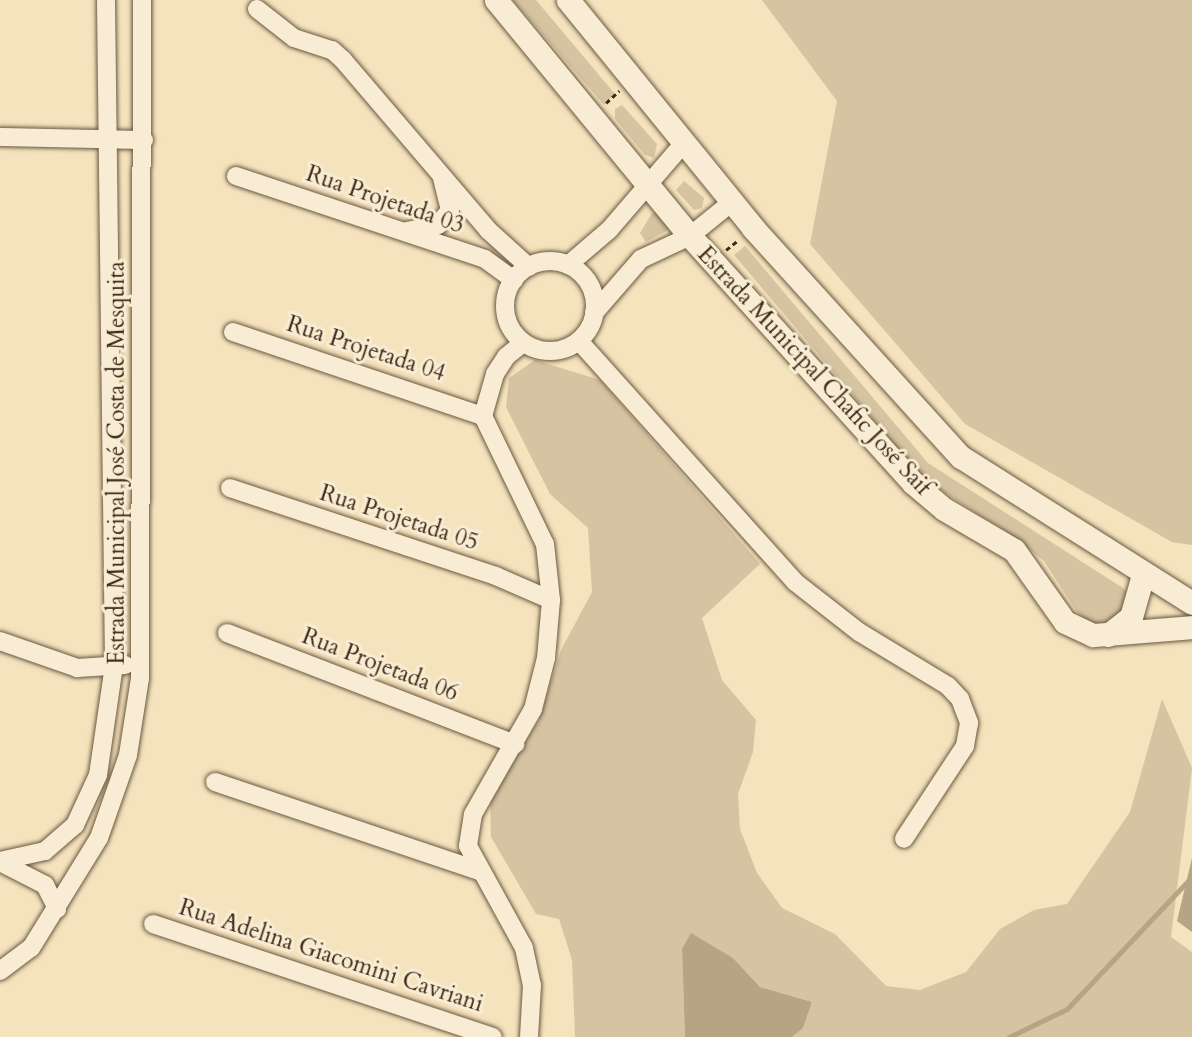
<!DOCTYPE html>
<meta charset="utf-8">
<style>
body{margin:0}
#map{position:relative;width:1192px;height:1037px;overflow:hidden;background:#f5e3bd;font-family:Cardo,serif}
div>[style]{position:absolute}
.green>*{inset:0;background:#d6c3a1}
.water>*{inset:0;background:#b7a484}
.stream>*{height:4.5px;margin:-2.25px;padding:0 2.25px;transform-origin:2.25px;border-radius:2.25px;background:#b7a484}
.path>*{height:2.5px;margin-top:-1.25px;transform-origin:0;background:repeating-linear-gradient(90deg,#3e2916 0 5px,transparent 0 8.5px)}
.roads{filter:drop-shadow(0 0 2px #6c5840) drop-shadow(0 0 2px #6c5840)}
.minor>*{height:18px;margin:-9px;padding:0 9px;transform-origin:9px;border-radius:9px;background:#f8edd4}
.minor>.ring{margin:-9px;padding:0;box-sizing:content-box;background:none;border:18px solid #f8edd4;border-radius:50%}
.tertiary>*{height:23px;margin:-11.5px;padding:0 11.5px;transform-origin:11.5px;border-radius:11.5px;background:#f8edd4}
span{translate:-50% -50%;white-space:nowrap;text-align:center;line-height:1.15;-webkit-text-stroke:6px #f8edd4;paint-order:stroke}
.street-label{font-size:23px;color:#3e2916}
</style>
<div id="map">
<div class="green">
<i style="clip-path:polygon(513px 0,536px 0,615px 94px,604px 105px)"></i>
<i style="clip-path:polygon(762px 0,1192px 0,1192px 545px,1172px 542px,965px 424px,810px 244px,837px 101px)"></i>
<i style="clip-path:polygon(622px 105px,657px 144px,654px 158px,645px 155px,615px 119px,615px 109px)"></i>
<i style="clip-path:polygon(684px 181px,704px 198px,702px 208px,694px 210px,676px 190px)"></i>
<i style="clip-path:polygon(652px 213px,659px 213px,670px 229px,646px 242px,640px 233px)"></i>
<i style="clip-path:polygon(745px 246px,928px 463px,1123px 588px,1130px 596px,1111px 628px,1092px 625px,1077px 612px,1044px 561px,1013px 536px,925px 480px,734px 255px)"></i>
<i style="clip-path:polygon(535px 360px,600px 380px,760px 564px,702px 618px,722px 680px,756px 720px,753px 752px,738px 794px,740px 829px,757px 873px,782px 908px,835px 934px,886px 986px,920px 990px,966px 972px,1000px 929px,1034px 910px,1067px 904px,1130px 812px,1162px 699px,1192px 768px,1171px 937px,1192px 952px,1192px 1037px,792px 1037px,803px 1028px,812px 1002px,760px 987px,733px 958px,682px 949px,685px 1037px,575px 1037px,572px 960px,559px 919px,536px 914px,491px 837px,490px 799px,539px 720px,561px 650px,592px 592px,588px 528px,550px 494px,506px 407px,509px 378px)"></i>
</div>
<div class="water">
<i style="clip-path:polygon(1192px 858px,1192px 932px,1177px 921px)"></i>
<i style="clip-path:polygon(691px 933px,733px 958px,760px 987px,812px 1002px,803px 1028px,792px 1037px,685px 1037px,682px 949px)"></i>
</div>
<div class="stream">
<i style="left:1009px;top:1037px;width:64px;rotate:-25.8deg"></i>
<i style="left:1067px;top:1009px;width:182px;rotate:-46.6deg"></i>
</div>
<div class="path">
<i style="left:606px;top:103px;width:18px;rotate:-43deg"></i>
<i style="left:726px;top:250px;width:14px;rotate:-39deg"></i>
</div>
<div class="roads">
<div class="minor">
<i style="left:257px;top:9px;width:47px;rotate:38.1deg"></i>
<i style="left:294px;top:38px;width:40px;rotate:18deg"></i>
<i style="left:332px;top:50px;width:15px;rotate:42deg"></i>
<i style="left:343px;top:60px;width:223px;rotate:49.5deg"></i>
<i style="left:488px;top:230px;width:55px;rotate:42.1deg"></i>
<i style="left:0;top:137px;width:144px;rotate:1.2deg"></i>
<i style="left:236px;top:176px;width:262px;rotate:18.4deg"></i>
<i style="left:485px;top:259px;width:36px;rotate:36deg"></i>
<i style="left:407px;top:231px;width:32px;rotate:-11deg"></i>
<i style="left:438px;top:225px;width:19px;rotate:-51deg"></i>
<i style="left:450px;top:210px;width:33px;rotate:-104deg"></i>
<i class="ring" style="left:505px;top:261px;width:72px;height:72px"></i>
<i style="left:568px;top:265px;width:54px;rotate:-40.5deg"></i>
<i style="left:609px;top:230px;width:113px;rotate:-49.3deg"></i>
<i style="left:594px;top:313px;width:72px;rotate:-49deg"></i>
<i style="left:641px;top:259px;width:54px;rotate:-25.1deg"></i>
<i style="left:690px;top:236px;width:54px;rotate:-39deg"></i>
<i style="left:233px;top:332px;width:264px;rotate:18.6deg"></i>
<i style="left:579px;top:341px;width:324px;rotate:48.1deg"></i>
<i style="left:795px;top:582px;width:81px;rotate:38deg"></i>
<i style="left:859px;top:632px;width:104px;rotate:31.2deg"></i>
<i style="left:948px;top:686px;width:18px;rotate:47deg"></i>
<i style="left:960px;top:699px;width:26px;rotate:69deg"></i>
<i style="left:969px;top:723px;width:23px;rotate:100deg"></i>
<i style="left:965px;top:746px;width:111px;rotate:123.3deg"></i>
<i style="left:523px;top:343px;width:22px;rotate:141deg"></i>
<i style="left:506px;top:357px;width:20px;rotate:123deg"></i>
<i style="left:495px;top:374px;width:44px;rotate:105.9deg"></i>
<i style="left:483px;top:416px;width:142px;rotate:64.2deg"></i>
<i style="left:545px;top:544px;width:56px;rotate:83.9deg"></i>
<i style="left:551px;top:600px;width:58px;rotate:94.9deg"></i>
<i style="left:546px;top:658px;width:53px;rotate:104.3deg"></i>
<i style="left:533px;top:709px;width:121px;rotate:119.7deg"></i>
<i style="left:473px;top:814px;width:32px;rotate:99deg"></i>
<i style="left:468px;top:846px;width:116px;rotate:61.2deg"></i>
<i style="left:524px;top:948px;width:38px;rotate:78deg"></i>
<i style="left:532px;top:985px;width:52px;rotate:93.3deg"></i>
<i style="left:230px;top:488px;width:280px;rotate:18.3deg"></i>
<i style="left:496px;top:576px;width:60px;rotate:23.6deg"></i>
<i style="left:227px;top:633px;width:309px;rotate:21.1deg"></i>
<i style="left:0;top:641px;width:82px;rotate:19.3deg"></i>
<i style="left:77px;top:668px;width:48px;rotate:-3.6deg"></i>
<i style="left:215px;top:782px;width:279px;rotate:18.6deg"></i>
<i style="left:0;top:861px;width:46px;rotate:-12.5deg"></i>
<i style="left:45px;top:851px;width:40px;rotate:-41deg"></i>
<i style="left:75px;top:825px;width:55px;rotate:-65.3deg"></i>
<i style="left:98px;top:775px;width:111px;rotate:-81.7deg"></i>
<i style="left:114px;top:665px;width:665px;rotate:-90.69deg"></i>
<i style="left:0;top:862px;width:51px;rotate:27.1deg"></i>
<i style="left:45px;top:885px;width:27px;rotate:63deg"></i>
<i style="left:153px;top:924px;width:358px;rotate:18.4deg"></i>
<i style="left:0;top:971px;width:39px;rotate:-37deg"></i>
<i style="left:31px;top:948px;width:129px;rotate:-58.3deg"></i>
<i style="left:99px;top:838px;width:88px;rotate:-70.7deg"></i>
<i style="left:128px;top:755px;width:78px;rotate:-81.1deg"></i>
<i style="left:140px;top:678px;width:678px;rotate:-89.83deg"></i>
</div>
<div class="tertiary">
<i style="left:496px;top:0;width:306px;rotate:50.6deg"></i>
<i style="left:690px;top:236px;width:333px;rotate:47.9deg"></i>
<i style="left:913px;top:483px;width:40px;rotate:40deg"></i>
<i style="left:944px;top:509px;width:81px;rotate:30.4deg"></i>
<i style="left:1014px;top:550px;width:88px;rotate:54.7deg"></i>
<i style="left:1065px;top:622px;width:31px;rotate:25deg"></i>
<i style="left:1093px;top:635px;width:99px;rotate:-4.6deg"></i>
<i style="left:568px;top:0;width:294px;rotate:50.9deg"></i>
<i style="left:753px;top:228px;width:309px;rotate:47.8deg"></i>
<i style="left:961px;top:457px;width:273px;rotate:32.3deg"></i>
<i style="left:1108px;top:635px;width:29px;rotate:-38deg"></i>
<i style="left:1131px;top:617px;width:44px;rotate:-74.1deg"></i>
</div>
</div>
<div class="street-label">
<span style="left:385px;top:200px;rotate:19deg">Rua Projetada 03</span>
<span style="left:366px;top:349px;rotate:18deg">Rua Projetada 04</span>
<span style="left:814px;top:371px;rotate:47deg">Estrada Municipal Chafic José Saif</span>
<span style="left:117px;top:463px;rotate:-90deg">Estrada Municipal José Costa de Mesquita</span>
<span style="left:399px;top:518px;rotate:18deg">Rua Projetada 05</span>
<span style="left:380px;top:665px;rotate:21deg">Rua Projetada 06</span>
<span style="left:331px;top:956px;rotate:18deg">Rua Adelina Giacomini Cavriani</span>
</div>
</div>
